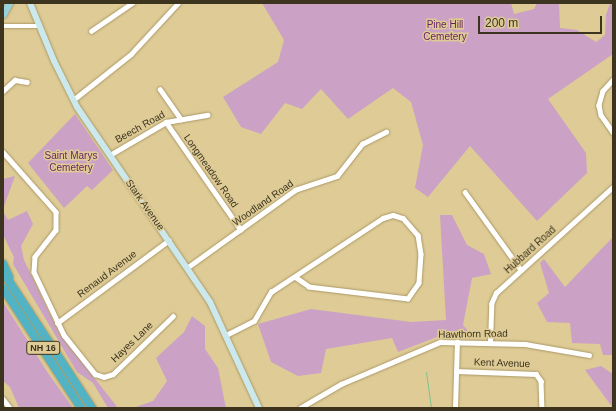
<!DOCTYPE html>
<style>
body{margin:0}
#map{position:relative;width:616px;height:411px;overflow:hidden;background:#decb96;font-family:Helvetica,sans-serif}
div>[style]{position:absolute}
.green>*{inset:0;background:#cba2c5}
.stream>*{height:1px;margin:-0.5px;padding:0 0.5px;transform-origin:0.5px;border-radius:0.5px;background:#7dc38e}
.roads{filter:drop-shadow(0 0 1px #ac9966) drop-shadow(0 0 1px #ac9966)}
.minor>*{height:4.5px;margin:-2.25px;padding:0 2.25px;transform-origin:2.25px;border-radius:2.25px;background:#fff}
.secondary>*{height:6px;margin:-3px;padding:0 3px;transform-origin:3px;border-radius:3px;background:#cbe8ed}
.primary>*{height:7px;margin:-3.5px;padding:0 3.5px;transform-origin:3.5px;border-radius:3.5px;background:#97d1dc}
.motorway>*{height:8px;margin:-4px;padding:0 4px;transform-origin:4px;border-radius:4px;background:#51b3c4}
span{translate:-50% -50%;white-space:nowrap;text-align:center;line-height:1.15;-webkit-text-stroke:3px #decb96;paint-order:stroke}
.shield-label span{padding:1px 3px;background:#decb96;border:1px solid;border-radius:3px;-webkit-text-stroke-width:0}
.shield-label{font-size:9px;color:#3c341e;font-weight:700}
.park-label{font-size:10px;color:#681f63}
.street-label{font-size:10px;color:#3c341e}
.frame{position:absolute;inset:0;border:4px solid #3c341e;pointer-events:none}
.scale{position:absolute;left:478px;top:16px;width:124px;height:18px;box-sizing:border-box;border:2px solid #3c341e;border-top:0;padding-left:5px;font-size:12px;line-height:14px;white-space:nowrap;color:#3c341e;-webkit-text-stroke:3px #decb96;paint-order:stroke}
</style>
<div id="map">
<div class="green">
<i style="clip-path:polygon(262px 3px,511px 3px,514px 14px,534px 9px,537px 3px,559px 3px,560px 28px,577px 30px,596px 42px,605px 35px,606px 15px,610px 3px,613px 3px,613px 54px,548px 99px,586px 153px,587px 173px,537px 221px,470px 146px,428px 197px,415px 188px,423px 145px,411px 102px,393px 88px,348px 119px,321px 89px,302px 109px,285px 103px,261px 134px,241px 127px,223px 97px,278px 62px,284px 40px)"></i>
<i style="clip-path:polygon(75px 114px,113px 170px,92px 190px,87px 186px,64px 208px,28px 163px)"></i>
<i style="clip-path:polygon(15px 176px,3px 209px,3px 179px)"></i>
<i style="clip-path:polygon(27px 211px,33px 224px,21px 246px,24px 260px,59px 333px,118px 408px,108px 408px,93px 383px,77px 372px,13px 264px,14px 257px,3px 235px,3px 212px,8px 220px)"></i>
<i style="clip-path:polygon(440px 215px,452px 215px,467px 245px,484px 254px,491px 274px,472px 278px,463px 325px,469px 332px,437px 337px,398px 352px,392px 338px,326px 349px,321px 373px,298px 376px,271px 362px,258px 324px,311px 309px,411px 322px,446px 320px)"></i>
<i style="clip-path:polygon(613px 237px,613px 355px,603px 355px,600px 344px,572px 343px,570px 323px,547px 322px,537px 303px,549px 293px,540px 263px,544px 259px,565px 287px)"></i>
<i style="clip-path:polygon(3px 302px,48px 373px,73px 408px,19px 408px,10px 387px,3px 381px)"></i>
<i style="clip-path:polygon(192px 316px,205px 326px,205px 349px,218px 368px,226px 408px,133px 408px,153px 401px,167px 381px,156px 358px,184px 332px)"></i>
<i style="clip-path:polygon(601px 366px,613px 374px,613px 408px,585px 370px)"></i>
</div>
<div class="stream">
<i style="left:426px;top:372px;width:36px;rotate:82deg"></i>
</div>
<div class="roads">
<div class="minor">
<i style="left:3px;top:26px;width:35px"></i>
<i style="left:91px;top:31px;width:50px;rotate:-34.3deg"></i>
<i style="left:613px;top:80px;width:15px;rotate:132deg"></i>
<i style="left:603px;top:91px;width:15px;rotate:106deg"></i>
<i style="left:599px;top:105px;width:10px;rotate:79deg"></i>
<i style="left:601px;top:115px;width:21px;rotate:55deg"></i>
<i style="left:160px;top:89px;width:37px;rotate:55deg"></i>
<i style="left:3px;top:91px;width:16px;rotate:-43deg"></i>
<i style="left:15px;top:80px;width:12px;rotate:9deg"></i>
<i style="left:73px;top:100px;width:74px;rotate:-38.4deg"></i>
<i style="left:131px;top:54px;width:69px;rotate:-47.3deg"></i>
<i style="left:166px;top:122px;width:131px;rotate:55.2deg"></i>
<i style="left:3px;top:152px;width:80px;rotate:48.5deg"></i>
<i style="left:56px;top:212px;width:18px;rotate:90deg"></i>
<i style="left:56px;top:230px;width:34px;rotate:128deg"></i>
<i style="left:35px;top:257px;width:15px;rotate:94deg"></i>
<i style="left:34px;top:272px;width:70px;rotate:64.5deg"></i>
<i style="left:64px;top:335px;width:50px;rotate:51.5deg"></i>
<i style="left:95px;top:374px;width:9px;rotate:18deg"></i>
<i style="left:104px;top:377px;width:9px;rotate:-18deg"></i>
<i style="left:113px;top:374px;width:83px;rotate:-44deg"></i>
<i style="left:110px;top:155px;width:65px;rotate:-30.5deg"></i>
<i style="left:166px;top:122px;width:42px;rotate:-9.7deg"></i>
<i style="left:465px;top:192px;width:96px;rotate:54.3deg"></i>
<i style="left:188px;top:267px;width:132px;rotate:-35.7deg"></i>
<i style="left:295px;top:190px;width:44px;rotate:-18.4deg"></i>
<i style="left:337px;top:176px;width:41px;rotate:-52deg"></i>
<i style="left:362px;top:144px;width:27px;rotate:-27deg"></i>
<i style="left:57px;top:323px;width:139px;rotate:-36.5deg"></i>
<i style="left:226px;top:335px;width:31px;rotate:-27deg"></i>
<i style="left:254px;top:321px;width:34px;rotate:-60deg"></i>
<i style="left:271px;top:292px;width:134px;rotate:-33.5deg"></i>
<i style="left:383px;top:218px;width:10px;rotate:-17deg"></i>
<i style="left:393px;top:215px;width:10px;rotate:17deg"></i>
<i style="left:403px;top:218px;width:23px;rotate:49deg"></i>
<i style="left:418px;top:235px;width:19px;rotate:81deg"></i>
<i style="left:421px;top:254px;width:29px;rotate:94deg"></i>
<i style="left:419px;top:283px;width:19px;rotate:125deg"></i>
<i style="left:408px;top:299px;width:100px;rotate:-173.1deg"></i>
<i style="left:309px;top:287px;width:16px;rotate:-145deg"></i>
<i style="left:490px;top:342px;width:38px;rotate:-88deg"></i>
<i style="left:491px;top:304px;width:12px;rotate:-66deg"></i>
<i style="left:496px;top:293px;width:158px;rotate:-42.2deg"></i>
<i style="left:456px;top:371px;width:80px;rotate:2.1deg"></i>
<i style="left:536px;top:374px;width:9px;rotate:54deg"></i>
<i style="left:541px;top:381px;width:27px;rotate:88deg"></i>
<i style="left:3px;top:399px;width:11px;rotate:52deg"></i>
<i style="left:300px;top:408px;width:48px;rotate:-30.3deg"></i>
<i style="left:341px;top:384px;width:108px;rotate:-23deg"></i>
<i style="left:440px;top:342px;width:85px;rotate:1.3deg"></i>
<i style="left:525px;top:344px;width:65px;rotate:9.8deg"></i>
<i style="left:455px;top:408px;width:66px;rotate:-88.3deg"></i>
</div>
<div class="secondary">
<i style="left:30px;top:3px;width:63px;rotate:67.5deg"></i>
<i style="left:54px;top:61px;width:51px;rotate:63.4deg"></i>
<i style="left:77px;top:107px;width:236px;rotate:55.7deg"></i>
<i style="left:210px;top:302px;width:117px;rotate:65.2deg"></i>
</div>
<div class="primary">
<i style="left:3px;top:14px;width:13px;rotate:-61deg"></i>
</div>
<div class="motorway">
<i style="left:3px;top:264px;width:14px;rotate:65deg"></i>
<i style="left:3px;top:272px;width:163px;rotate:56.8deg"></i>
<i style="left:3px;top:288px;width:143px;rotate:57deg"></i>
</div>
</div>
<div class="shield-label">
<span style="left:43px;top:348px">NH 16</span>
</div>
<div class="park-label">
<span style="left:445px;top:30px">Pine Hill<br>Cemetery</span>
<span style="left:71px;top:161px">Saint Marys<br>Cemetery</span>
</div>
<div class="street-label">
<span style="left:140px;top:127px;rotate:-29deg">Beech Road</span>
<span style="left:211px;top:171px;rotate:55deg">Longmeadow Road</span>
<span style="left:263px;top:203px;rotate:-35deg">Woodland Road</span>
<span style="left:145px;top:205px;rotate:55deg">Stark Avenue</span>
<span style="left:530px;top:250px;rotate:-42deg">Hubbard Road</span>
<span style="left:107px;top:274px;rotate:-37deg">Renaud Avenue</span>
<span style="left:473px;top:334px;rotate:-1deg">Hawthorn Road</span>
<span style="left:132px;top:342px;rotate:-44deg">Hayes Lane</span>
<span style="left:502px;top:363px;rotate:2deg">Kent Avenue</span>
</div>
<div class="frame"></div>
<div class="scale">200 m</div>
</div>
